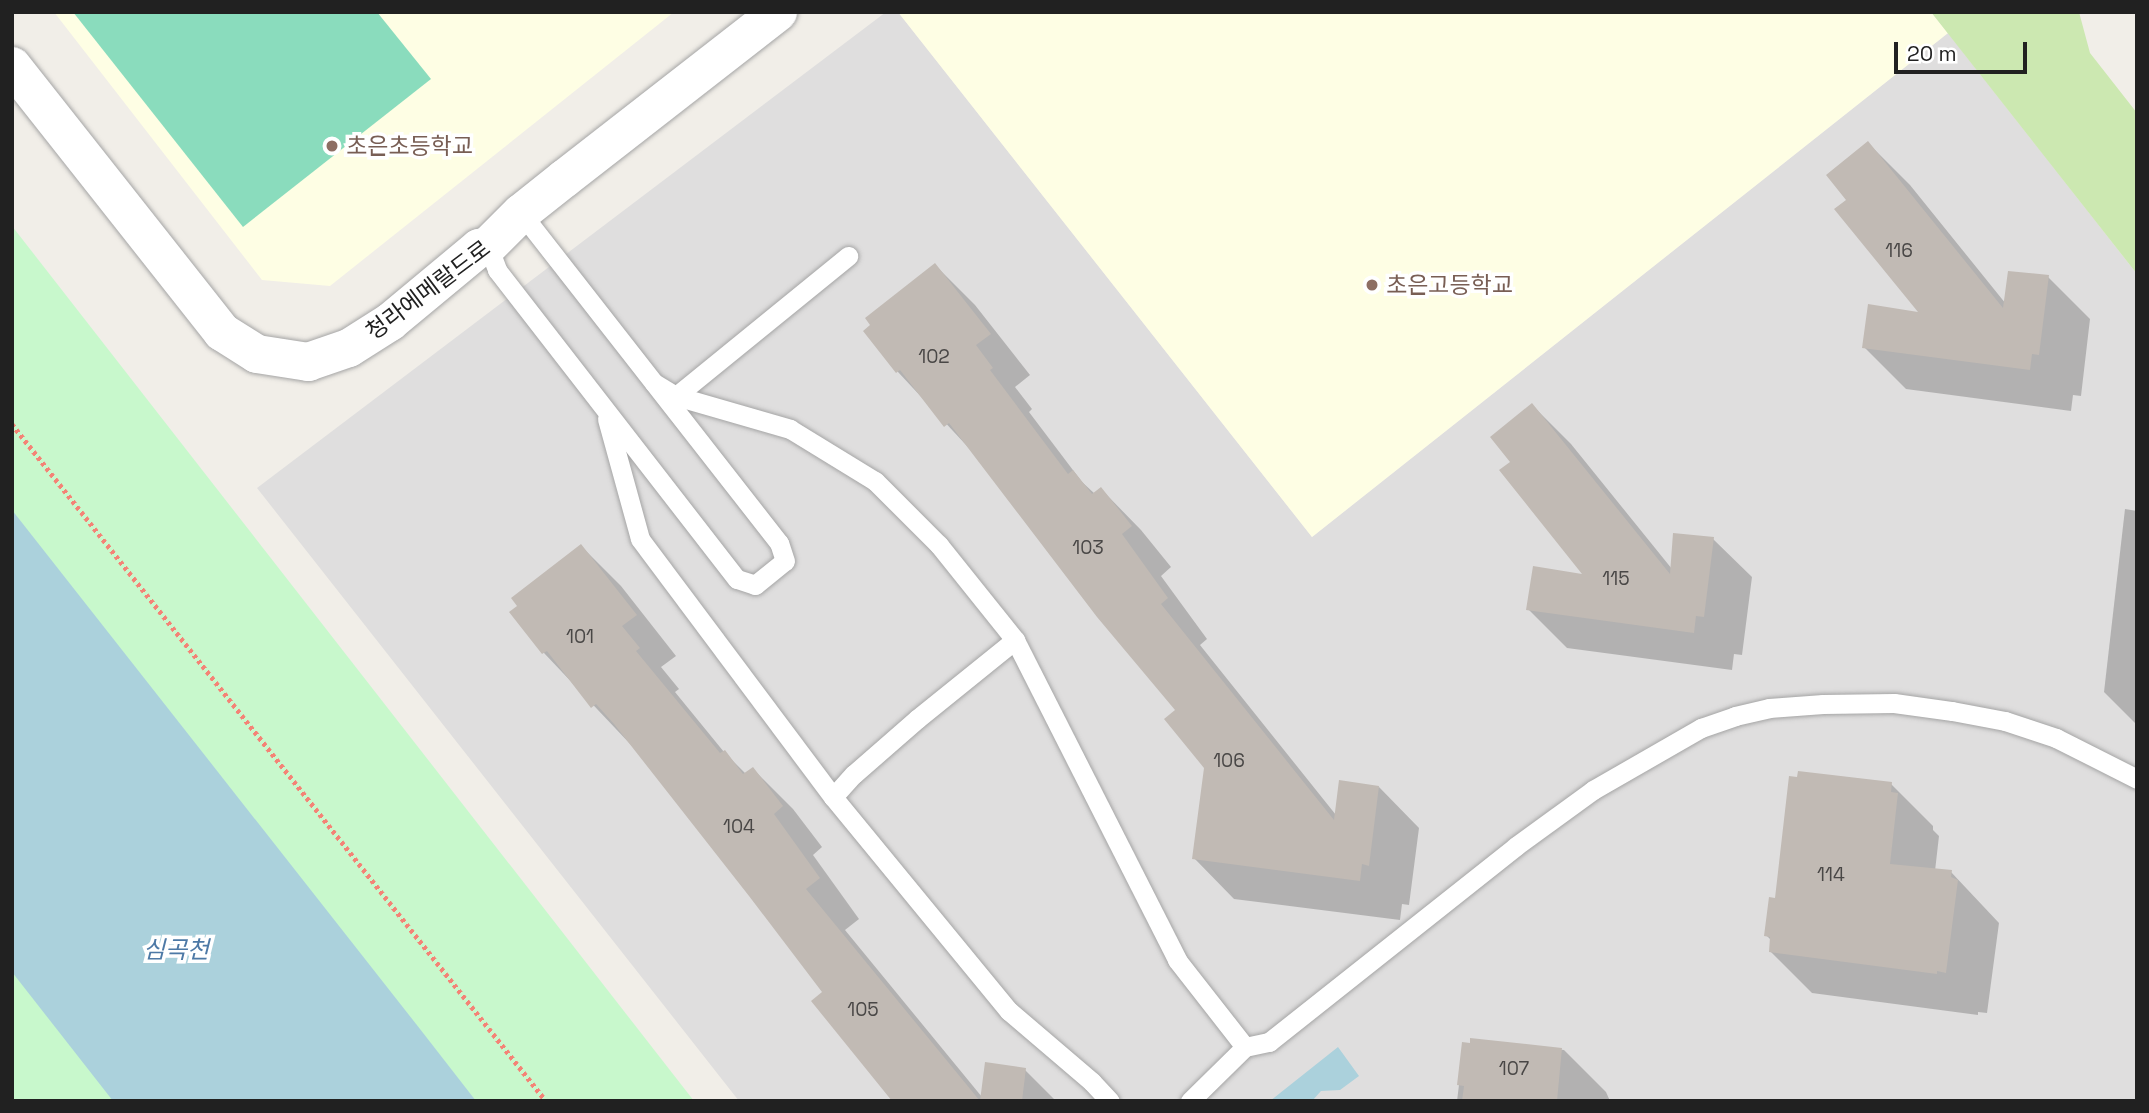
<!DOCTYPE html>
<meta charset="utf-8">
<style>
body{margin:0}
#map{position:relative;width:2149px;height:1113px;overflow:hidden;background:#f1eee8;font-family:"Space Grotesk","Noto Sans KR",sans-serif}
div>[style]{position:absolute}
.residential>*{inset:0;background:#dfdede}
.education>*{inset:0;background:#fefee4}
.grass>*{inset:0;background:#cce8b1}
.park>*{inset:0;background:#c8f8cc}
.pitch>*{inset:0;background:#8adcbd}
.water>*{inset:0;background:#abd1dc}
.shadow>*{inset:0;background:#0003}
.building>*{inset:0;background:#c1bab4}
.path>*{height:4.5px;margin-top:-2.25px;transform-origin:0;background:repeating-linear-gradient(90deg,#f48376 0 3.5px,transparent 0 7px)}
.roads{filter:drop-shadow(0 0 2px #a5a5a5) drop-shadow(0 0 2px #a5a5a5)}
.lane>*{height:19px;margin:-9.5px;padding:0 9.5px;transform-origin:9.5px;border-radius:9.5px;background:#fff}
.street>*{height:38px;margin:-19px;padding:0 19px;transform-origin:19px;border-radius:19px;background:#fff}
.dots>*{width:19px;height:19px;translate:-50% -50%;box-sizing:border-box;border:4px solid #fff;border-radius:50%}
span{translate:-50% -50%;white-space:nowrap;text-align:center;line-height:1.15;-webkit-text-stroke:7px #fff;paint-order:stroke}
.number-label{font-size:19px;color:#494746}
.number-label span{-webkit-text-stroke-width:0}
.education-label{font-size:23px;color:#785e54}
.left{translate:0 -50%;text-align:left}
.street-label{font-size:23px;color:#212121}
.water-label{font-size:24px;color:#4d79a6;font-style:italic}
.frame{position:absolute;inset:0;border:14px solid #212121;pointer-events:none}
.scale{position:absolute;left:1894px;top:42px;width:133px;height:32px;box-sizing:border-box;border:4px solid #212121;border-top:0;padding-left:9px;font-size:21px;line-height:24px;white-space:nowrap;color:#212121;-webkit-text-stroke:5px #fff;paint-order:stroke}
</style>
<div id="map">
<div class="residential">
<i style="clip-path:polygon(886px 12px,898px 12px,1312px 537px,1948px 33px,2137px 274px,2137px 1101px,739px 1101px,257px 488px)"></i>
</div>
<div class="education">
<i style="clip-path:polygon(54px 12px,674px 12px,330px 286px,262px 280px)"></i>
<i style="clip-path:polygon(898px 12px,1931px 12px,1948px 33px,1312px 537px)"></i>
</div>
<div class="grass">
<i style="clip-path:polygon(1931px 12px,2079px 12px,2090px 53px,2137px 113px,2137px 274px)"></i>
</div>
<div class="park">
<i style="clip-path:polygon(12px 226px,694px 1101px,12px 1101px)"></i>
</div>
<div class="pitch">
<i style="clip-path:polygon(73px 12px,377px 12px,431px 79px,243px 227px)"></i>
</div>
<div class="water">
<i style="clip-path:polygon(12px 510px,420px 1029px,476px 1101px,113px 1101px,12px 972px)"></i>
<i style="clip-path:polygon(1338px 1047px,1359px 1076px,1340px 1090px,1321px 1091px,1312px 1101px,1270px 1101px)"></i>
</div>
<div class="shadow">
<i style="clip-path:polygon(1868px 143px,1910px 185px,2006px 304px,2048px 277px,2090px 319px,2081px 396px,2073px 395px,2071px 411px,1906px 389px,1864px 347px,1923px 314px,1848px 200px)"></i>
<i style="clip-path:polygon(935px 265px,975px 305px,1030px 375px,1015px 387px,1032px 409px,1029px 412px,1082px 482px,1095px 494px,1101px 489px,1141px 530px,1171px 567px,1161px 576px,1207px 639px,1200px 645px,1336px 815px,1379px 787px,1419px 828px,1409px 905px,1402px 904px,1400px 920px,1234px 899px,1194px 858px,1206px 767px,1178px 710px,981px 461px,898px 372px,866px 331px)"></i>
<i style="clip-path:polygon(1532px 405px,1571px 444px,1672px 569px,1713px 539px,1752px 577px,1742px 655px,1734px 654px,1732px 670px,1567px 648px,1528px 609px,1586px 576px,1513px 462px)"></i>
<i style="clip-path:polygon(2125px 509px,2137px 511px,2137px 725px,2104px 692px)"></i>
<i style="clip-path:polygon(581px 546px,621px 586px,676px 656px,661px 667px,679px 689px,675px 692px,724px 752px,746px 774px,753px 769px,793px 809px,822px 847px,813px 855px,859px 919px,845px 930px,982px 1097px,1025px 1070px,1056px 1101px,894px 1101px,805px 965px,633px 747px,544px 653px,512px 612px)"></i>
<i style="clip-path:polygon(1891px 784px,1933px 826px,1933px 830px,1939px 836px,1935px 871px,1951px 872px,1999px 923px,1987px 1013px,1978px 1012px,1978px 1015px,1812px 993px,1770px 951px,1772px 941px,1766px 935px,1776px 900px)"></i>
<i style="clip-path:polygon(1472px 1040px,1564px 1050px,1606px 1092px,1610px 1101px,1457px 1101px,1464px 1044px,1471px 1045px)"></i>
</div>
<div class="building">
<i style="clip-path:polygon(1868px 141px,2003px 308px,2008px 271px,2049px 275px,2039px 355px,2032px 354px,2030px 370px,1862px 348px,1868px 304px,1918px 312px,1834px 209px,1846px 200px,1826px 175px)"></i>
<i style="clip-path:polygon(935px 263px,991px 334px,976px 345px,993px 368px,990px 370px,1068px 474px,1073px 470px,1092px 494px,1101px 487px,1132px 526px,1122px 534px,1168px 598px,1161px 604px,1334px 820px,1339px 780px,1379px 786px,1369px 866px,1362px 864px,1360px 881px,1192px 859px,1204px 768px,1164px 719px,1175px 710px,1097px 617px,949px 423px,944px 427px,900px 370px,896px 373px,863px 331px,870px 325px,865px 318px)"></i>
<i style="clip-path:polygon(1532px 403px,1670px 574px,1673px 533px,1714px 537px,1704px 617px,1696px 616px,1694px 633px,1526px 610px,1533px 566px,1582px 574px,1499px 470px,1510px 462px,1490px 437px)"></i>
<i style="clip-path:polygon(581px 544px,637px 615px,622px 626px,640px 648px,636px 651px,720px 753px,725px 750px,743px 774px,753px 767px,783px 806px,774px 814px,820px 878px,806px 889px,980px 1101px,892px 1101px,811px 1001px,822px 992px,749px 896px,614px 724px,596px 704px,591px 708px,547px 651px,542px 654px,509px 612px,517px 606px,511px 598px)"></i>
<i style="clip-path:polygon(1798px 771px,1892px 782px,1891px 792px,1898px 793px,1890px 864px,1952px 870px,1951px 877px,1958px 880px,1946px 973px,1937px 971px,1937px 974px,1769px 952px,1770px 937px,1764px 936px,1769px 897px,1775px 898px,1789px 776px,1797px 777px)"></i>
<i style="clip-path:polygon(1470px 1038px,1562px 1048px,1557px 1101px,1462px 1101px,1464px 1086px,1457px 1085px,1462px 1042px,1470px 1043px)"></i>
<i style="clip-path:polygon(985px 1062px,1026px 1068px,1022px 1101px,980px 1101px)"></i>
</div>
<div class="path">
<i style="left:12px;top:424px;width:862px;rotate:51.73deg"></i>
</div>
<div class="roads">
<div class="lane">
<i style="left:488px;top:246px;width:26px;rotate:69deg"></i>
<i style="left:497px;top:270px;width:391px;rotate:52.2deg"></i>
<i style="left:737px;top:579px;width:19px;rotate:18deg"></i>
<i style="left:755px;top:585px;width:38px;rotate:-39deg"></i>
<i style="left:785px;top:561px;width:19px;rotate:-108deg"></i>
<i style="left:779px;top:543px;width:419px;rotate:-128deg"></i>
<i style="left:654px;top:383px;width:26px;rotate:31deg"></i>
<i style="left:676px;top:396px;width:119px;rotate:16.1deg"></i>
<i style="left:790px;top:429px;width:100px;rotate:31.5deg"></i>
<i style="left:875px;top:481px;width:91px;rotate:45deg"></i>
<i style="left:939px;top:545px;width:122px;rotate:51.3deg"></i>
<i style="left:1015px;top:640px;width:359px;rotate:63.1deg"></i>
<i style="left:1177px;top:960px;width:110px;rotate:52deg"></i>
<i style="left:1245px;top:1047px;width:25px;rotate:-12deg"></i>
<i style="left:1269px;top:1042px;width:315px;rotate:-38.4deg"></i>
<i style="left:1516px;top:846px;width:95px;rotate:-36deg"></i>
<i style="left:1593px;top:790px;width:125px;rotate:-29.9deg"></i>
<i style="left:1701px;top:728px;width:36px;rotate:-19deg"></i>
<i style="left:1735px;top:716px;width:35px;rotate:-13deg"></i>
<i style="left:1769px;top:708px;width:54px;rotate:-4.2deg"></i>
<i style="left:1823px;top:704px;width:71px;rotate:-0.8deg"></i>
<i style="left:1894px;top:703px;width:59px;rotate:7.9deg"></i>
<i style="left:1952px;top:711px;width:54px;rotate:10.7deg"></i>
<i style="left:2005px;top:721px;width:54px;rotate:18.4deg"></i>
<i style="left:2056px;top:738px;width:91px;rotate:26.8deg"></i>
<i style="left:676px;top:396px;width:222px;rotate:-39.1deg"></i>
<i style="left:607px;top:419px;width:124px;rotate:74.6deg"></i>
<i style="left:640px;top:539px;width:322px;rotate:53.2deg"></i>
<i style="left:833px;top:797px;width:277px;rotate:50.6deg"></i>
<i style="left:1009px;top:1011px;width:109px;rotate:40.5deg"></i>
<i style="left:1092px;top:1082px;width:26px;rotate:47deg"></i>
<i style="left:833px;top:797px;width:31px;rotate:-48deg"></i>
<i style="left:854px;top:774px;width:84px;rotate:-41.1deg"></i>
<i style="left:917px;top:719px;width:126px;rotate:-38.9deg"></i>
<i style="left:1190px;top:1101px;width:77px;rotate:-44.5deg"></i>
</div>
<div class="street">
<i style="left:12px;top:66px;width:339px;rotate:51.7deg"></i>
<i style="left:222px;top:332px;width:41px;rotate:32.2deg"></i>
<i style="left:257px;top:354px;width:52px;rotate:8.9deg"></i>
<i style="left:308px;top:362px;width:43px;rotate:-18.9deg"></i>
<i style="left:349px;top:348px;width:49px;rotate:-32.4deg"></i>
<i style="left:390px;top:322px;width:116px;rotate:-39.7deg"></i>
<i style="left:479px;top:248px;width:9px;rotate:-13deg"></i>
<i style="left:488px;top:246px;width:47px;rotate:-45deg"></i>
<i style="left:521px;top:213px;width:56px;rotate:-38.5deg"></i>
<i style="left:565px;top:178px;width:270px;rotate:-37.9deg"></i>
</div>
</div>
<div class="dots">
<i style="left:332px;top:146px;background:#8d6e63"></i>
<i style="left:1372px;top:285px;background:#8d6e63"></i>
</div>
<div class="number-label">
<span style="left:1899px;top:251px">116</span>
<span style="left:934px;top:357px">102</span>
<span style="left:1088px;top:548px">103</span>
<span style="left:1616px;top:579px">115</span>
<span style="left:580px;top:637px">101</span>
<span style="left:1229px;top:761px">106</span>
<span style="left:739px;top:827px">104</span>
<span style="left:1831px;top:875px">114</span>
<span style="left:863px;top:1010px">105</span>
<span style="left:1514px;top:1069px">107</span>
</div>
<div class="education-label">
<span class="left" style="left:346px;top:146px">초은초등학교</span>
<span class="left" style="left:1386px;top:285px">초은고등학교</span>
</div>
<div class="street-label">
<span style="left:428px;top:290px;rotate:-37deg">청라에메랄드로</span>
</div>
<div class="water-label">
<span style="left:176px;top:950px">심곡천</span>
</div>
<div class="frame"></div>
<div class="scale">20 m</div>
</div>
